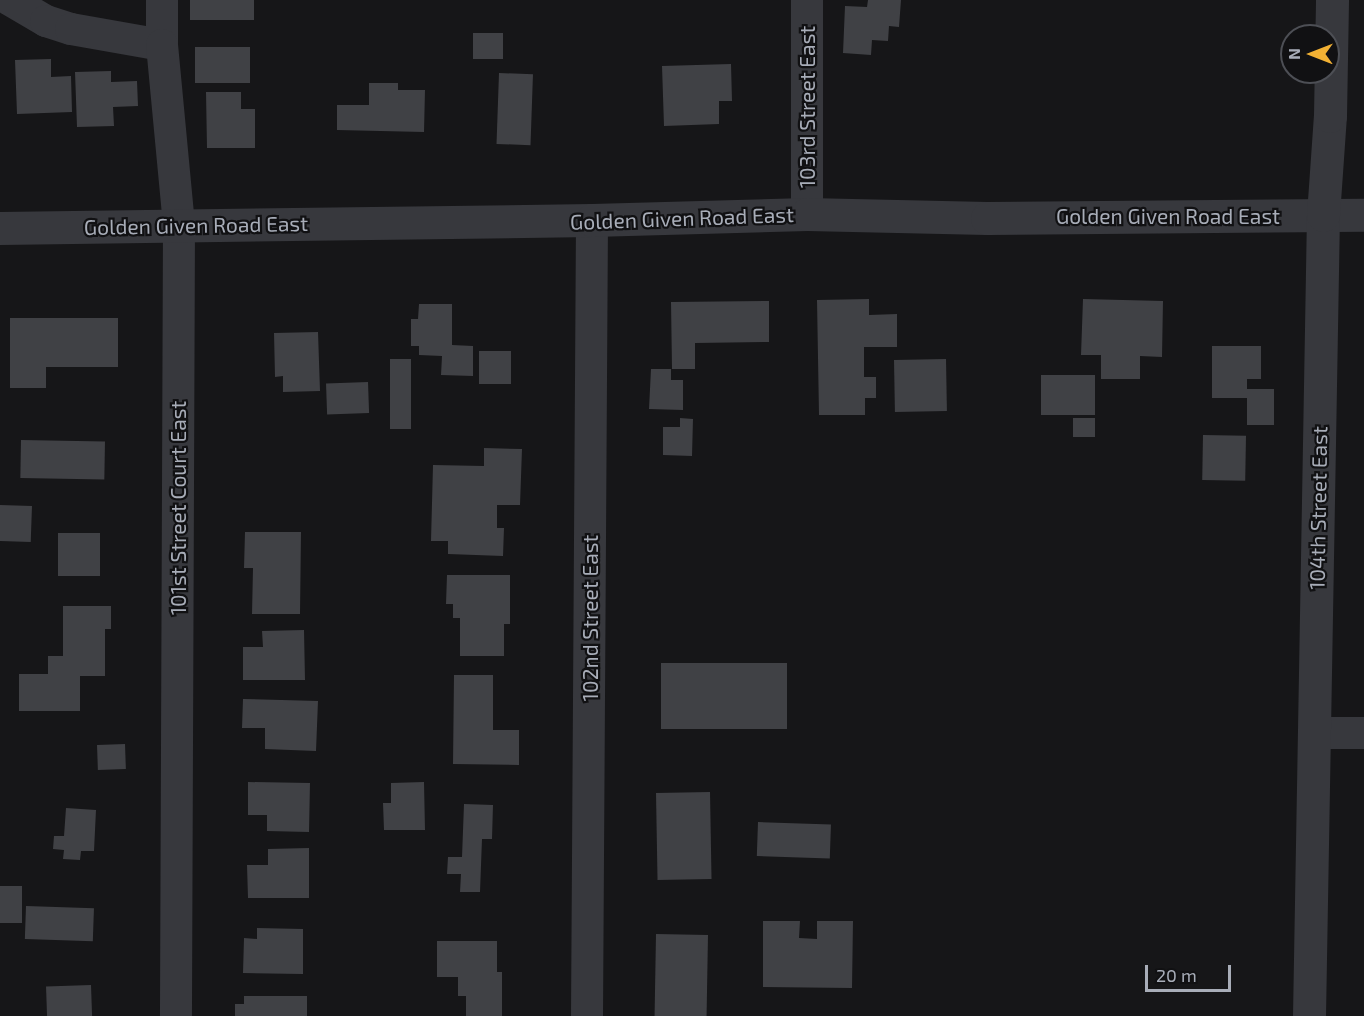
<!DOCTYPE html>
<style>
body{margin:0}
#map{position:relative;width:1364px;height:1016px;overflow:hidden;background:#161618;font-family:"Exo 2",sans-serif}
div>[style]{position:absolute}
.building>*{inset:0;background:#404145;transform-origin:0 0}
.minor>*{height:32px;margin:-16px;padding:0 16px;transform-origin:16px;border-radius:16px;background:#37383d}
.tertiary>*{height:33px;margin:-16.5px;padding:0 16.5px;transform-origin:16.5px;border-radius:16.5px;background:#37383d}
span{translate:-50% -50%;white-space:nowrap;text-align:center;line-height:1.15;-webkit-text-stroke:4.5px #111113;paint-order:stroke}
.street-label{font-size:21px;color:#a8adb8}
.north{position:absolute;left:1280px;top:24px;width:60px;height:60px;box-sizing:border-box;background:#111113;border:2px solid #4d4f55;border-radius:50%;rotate:270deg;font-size:16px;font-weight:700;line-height:24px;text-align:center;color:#a8adb8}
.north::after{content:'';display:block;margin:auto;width:21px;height:27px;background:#f2b134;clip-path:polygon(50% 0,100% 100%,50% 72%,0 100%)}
.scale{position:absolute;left:1145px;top:965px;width:86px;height:27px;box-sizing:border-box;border:3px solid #a8adb8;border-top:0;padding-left:8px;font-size:18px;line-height:21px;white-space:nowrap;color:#a8adb8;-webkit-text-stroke:4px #111113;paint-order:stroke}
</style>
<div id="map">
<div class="building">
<i style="left:190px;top:0;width:64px;height:20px"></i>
<i style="clip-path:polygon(868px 0,901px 0,899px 27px,889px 26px,888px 41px,872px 40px,871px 55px,843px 53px,845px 6px,867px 7px)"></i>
<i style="left:473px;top:33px;width:30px;height:26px"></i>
<i style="left:250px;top:47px;width:36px;height:55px;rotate:90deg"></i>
<i style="clip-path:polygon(51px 59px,51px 77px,71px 76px,72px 112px,17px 114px,15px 60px)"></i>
<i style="clip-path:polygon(731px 64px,732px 101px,719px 101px,719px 124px,664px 126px,662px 66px)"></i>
<i style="clip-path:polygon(111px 71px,111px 82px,137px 81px,138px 106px,113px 107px,114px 126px,77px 127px,75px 72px)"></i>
<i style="left:499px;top:73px;width:34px;height:71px;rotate:2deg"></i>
<i style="clip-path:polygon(369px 83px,398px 83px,398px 90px,425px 90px,424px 132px,337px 130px,337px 105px,369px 105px)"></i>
<i style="clip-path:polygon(206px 92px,241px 92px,241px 109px,255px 109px,255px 148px,207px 148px)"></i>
<i style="clip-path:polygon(869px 299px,869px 315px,897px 314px,897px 347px,864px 347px,864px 377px,876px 377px,876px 398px,865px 398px,865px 415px,819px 415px,817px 300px)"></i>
<i style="clip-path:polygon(1083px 299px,1163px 301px,1162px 357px,1140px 356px,1140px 379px,1101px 379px,1101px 355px,1081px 355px)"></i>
<i style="clip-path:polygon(769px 301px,769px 342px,695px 343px,695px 369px,672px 369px,671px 302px)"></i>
<i style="clip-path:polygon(419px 304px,452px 304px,452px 345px,473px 346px,473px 376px,441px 375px,442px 356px,419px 355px,419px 346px,411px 346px,411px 319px,418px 319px)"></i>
<i style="clip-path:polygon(10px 318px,118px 318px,118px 367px,46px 367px,46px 388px,10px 388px)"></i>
<i style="clip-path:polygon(318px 332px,320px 391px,283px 392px,283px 376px,275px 377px,274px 333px)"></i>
<i style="clip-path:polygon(1212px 346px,1261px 346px,1261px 379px,1247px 379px,1247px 389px,1274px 389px,1274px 425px,1247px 425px,1247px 398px,1212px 398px)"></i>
<i style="left:479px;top:351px;width:32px;height:33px"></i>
<i style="left:390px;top:359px;width:21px;height:70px"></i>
<i style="left:946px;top:359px;width:52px;height:52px;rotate:89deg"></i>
<i style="clip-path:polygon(651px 369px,671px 369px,671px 380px,683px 380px,683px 410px,649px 409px)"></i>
<i style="left:1041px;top:375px;width:54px;height:40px"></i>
<i style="left:368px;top:382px;width:31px;height:42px;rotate:88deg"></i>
<i style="clip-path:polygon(680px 418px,693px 419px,692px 456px,663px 455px,663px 427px,680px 427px)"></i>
<i style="left:1073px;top:418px;width:22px;height:19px"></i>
<i style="left:1203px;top:435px;width:43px;height:45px;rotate:1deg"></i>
<i style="left:21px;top:440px;width:84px;height:38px;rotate:1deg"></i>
<i style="clip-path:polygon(484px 448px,522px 449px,520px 505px,497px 505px,497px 528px,504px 528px,503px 556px,448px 554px,448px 541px,431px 541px,433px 465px,484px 466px)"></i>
<i style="left:0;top:505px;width:32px;height:36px;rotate:2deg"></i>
<i style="clip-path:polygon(245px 532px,301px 532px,300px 614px,252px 614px,253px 568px,244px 568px)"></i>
<i style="left:58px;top:533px;width:42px;height:43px"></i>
<i style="clip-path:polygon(447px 575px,510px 575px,510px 624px,504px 624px,504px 656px,460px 656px,460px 618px,453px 618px,453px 604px,446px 604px)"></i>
<i style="clip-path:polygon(63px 606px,111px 606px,111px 629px,105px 629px,105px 676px,80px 676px,80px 711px,19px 711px,19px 674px,48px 674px,48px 656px,63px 656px)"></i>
<i style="clip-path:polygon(304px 630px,305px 680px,243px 680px,243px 647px,263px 647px,262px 631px)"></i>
<i style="left:787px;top:663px;width:66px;height:126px;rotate:90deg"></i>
<i style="clip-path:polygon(454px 675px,493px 675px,493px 730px,519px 730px,519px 765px,453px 764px)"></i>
<i style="clip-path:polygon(243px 699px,318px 701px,316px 751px,265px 749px,265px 728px,242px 728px)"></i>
<i style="left:125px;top:744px;width:25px;height:28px;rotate:88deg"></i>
<i style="clip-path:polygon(248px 782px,310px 783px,309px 832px,267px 831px,267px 815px,248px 815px)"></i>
<i style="clip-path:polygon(424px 782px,425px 830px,384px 830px,383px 803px,391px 803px,391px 783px)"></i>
<i style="left:710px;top:792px;width:87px;height:54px;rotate:89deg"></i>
<i style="clip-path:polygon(464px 804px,493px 805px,492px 839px,482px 839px,480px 892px,460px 892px,461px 874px,447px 874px,448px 857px,462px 857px)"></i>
<i style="clip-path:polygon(66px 808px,96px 810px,94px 851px,81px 851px,80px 860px,63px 859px,64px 850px,53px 849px,54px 836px,64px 836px)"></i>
<i style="left:758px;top:822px;width:73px;height:34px;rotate:2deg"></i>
<i style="clip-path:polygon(309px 848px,309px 898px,248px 898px,247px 865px,268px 865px,268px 849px)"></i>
<i style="left:0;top:886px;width:22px;height:37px"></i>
<i style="left:26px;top:906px;width:68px;height:33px;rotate:2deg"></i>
<i style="clip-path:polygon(763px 921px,800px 921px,799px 938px,817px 939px,817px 921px,853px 921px,852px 988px,763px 987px)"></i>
<i style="clip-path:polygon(257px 928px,303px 929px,303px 974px,243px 973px,244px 938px,257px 939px)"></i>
<i style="left:656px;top:934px;width:52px;height:82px;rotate:1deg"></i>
<i style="clip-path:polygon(437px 941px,497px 941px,497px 972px,502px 972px,502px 1016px,466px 1016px,466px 996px,458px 996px,458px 977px,437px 977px)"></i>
<i style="left:91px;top:985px;width:31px;height:45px;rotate:88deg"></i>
<i style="clip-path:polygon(244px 996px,307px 996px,307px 1016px,235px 1016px,235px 1004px,244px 1004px)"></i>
</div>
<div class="minor">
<i style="left:10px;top:0;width:42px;rotate:30.3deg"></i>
<i style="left:46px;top:21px;width:26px;rotate:18deg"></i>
<i style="left:71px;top:29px;width:92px;rotate:10deg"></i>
<i style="left:162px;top:0;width:45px;rotate:90deg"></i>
<i style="left:162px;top:45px;width:181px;rotate:84.6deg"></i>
<i style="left:179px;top:225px;width:791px;rotate:90.22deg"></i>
<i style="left:807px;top:214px;width:214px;rotate:-90deg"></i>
<i style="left:1314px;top:733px;width:50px"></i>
<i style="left:587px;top:1016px;width:796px;rotate:-89.64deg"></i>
</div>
<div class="tertiary">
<i style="left:0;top:228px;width:592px;rotate:-0.77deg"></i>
<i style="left:592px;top:220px;width:215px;rotate:-1.6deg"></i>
<i style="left:807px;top:214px;width:180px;rotate:1.3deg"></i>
<i style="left:987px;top:218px;width:377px;rotate:-0.5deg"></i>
<i style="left:1309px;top:1016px;width:801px;rotate:-89deg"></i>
<i style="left:1323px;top:215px;width:99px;rotate:-86deg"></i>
<i style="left:1330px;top:116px;width:116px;rotate:-89deg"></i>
</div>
<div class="street-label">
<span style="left:807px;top:107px;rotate:-90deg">103rd Street East</span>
<span style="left:1168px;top:216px">Golden Given Road East</span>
<span style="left:682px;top:218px;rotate:-2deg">Golden Given Road East</span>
<span style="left:196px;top:225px;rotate:-1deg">Golden Given Road East</span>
<span style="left:178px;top:508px;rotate:-90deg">101st Street Court East</span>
<span style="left:1318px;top:508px;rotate:-89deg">104th Street East</span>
<span style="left:590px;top:618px;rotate:-90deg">102nd Street East</span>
</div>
<div class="north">N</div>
<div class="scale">20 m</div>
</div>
